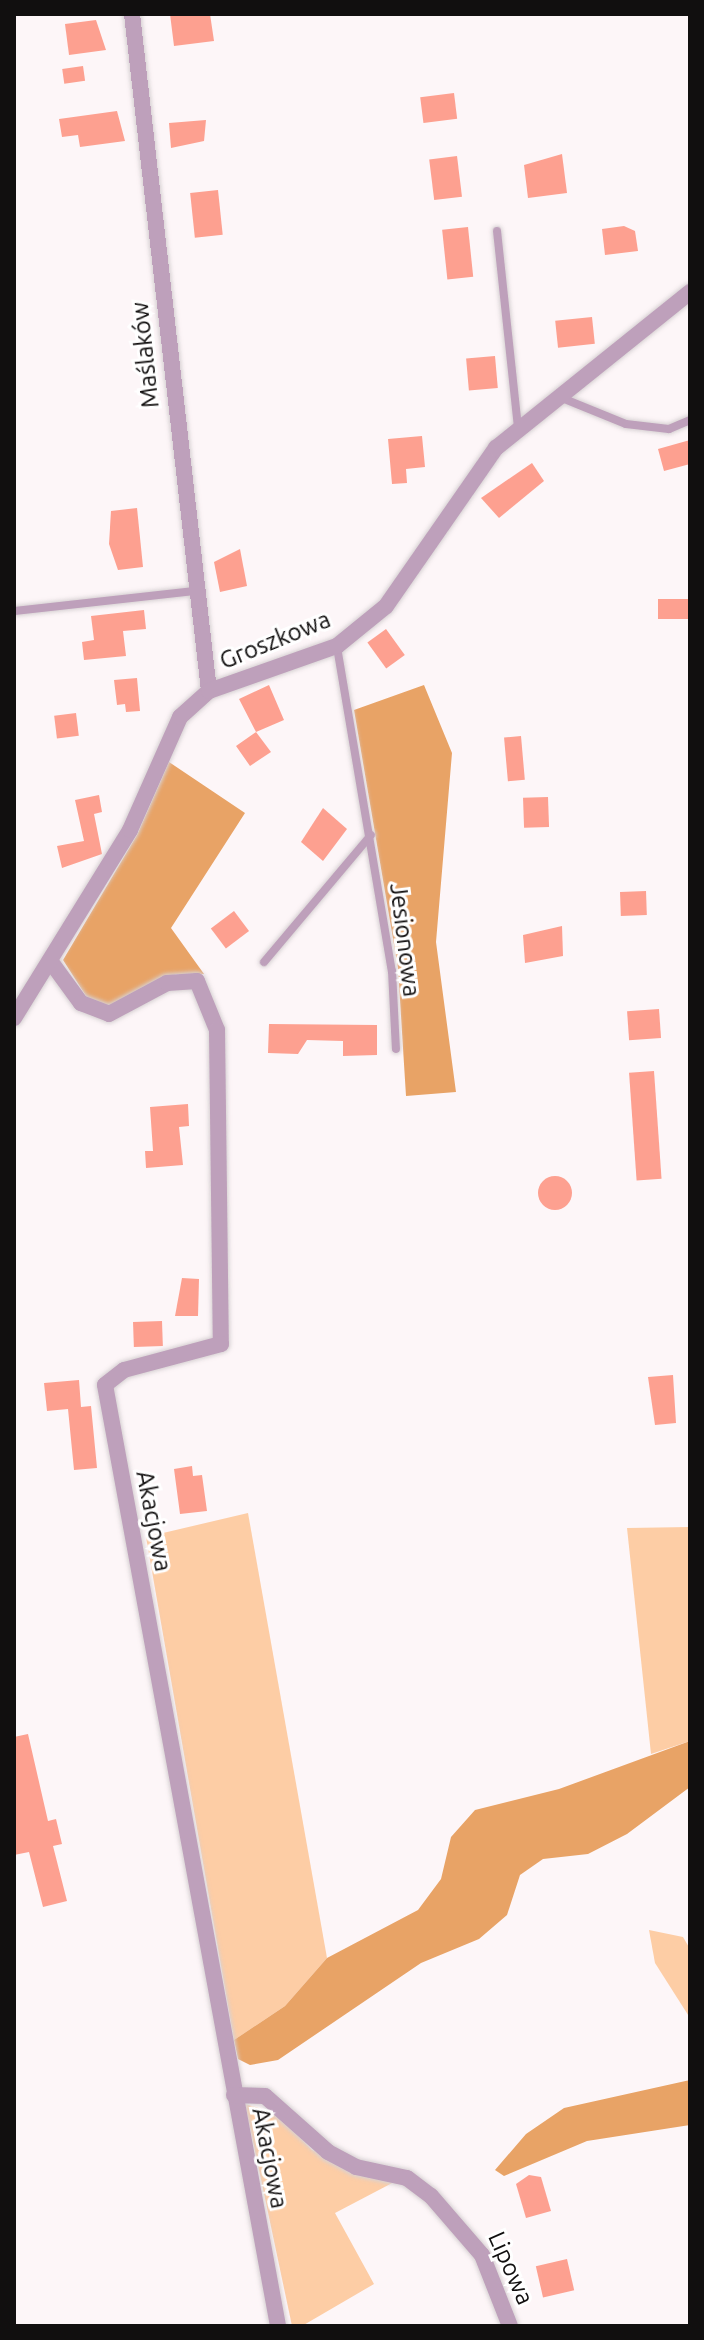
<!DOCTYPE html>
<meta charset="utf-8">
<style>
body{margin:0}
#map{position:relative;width:704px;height:2340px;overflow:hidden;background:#fdf6f8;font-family:Ubuntu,sans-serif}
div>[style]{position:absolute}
.green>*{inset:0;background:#fdcda5}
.forest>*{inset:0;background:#e8a366}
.building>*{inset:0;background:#fda090;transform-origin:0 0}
.round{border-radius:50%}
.roads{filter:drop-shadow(0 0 2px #d7d1d3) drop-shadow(0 0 2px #d7d1d3)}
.lane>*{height:8px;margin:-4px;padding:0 4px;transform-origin:4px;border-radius:4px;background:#bea0bb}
.street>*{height:16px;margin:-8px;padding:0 8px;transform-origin:8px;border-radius:8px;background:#bea0bb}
span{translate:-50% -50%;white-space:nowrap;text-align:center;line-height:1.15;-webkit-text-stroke:6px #fff;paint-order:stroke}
.street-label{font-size:24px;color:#110f0f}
.frame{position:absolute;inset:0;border:16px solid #110f0f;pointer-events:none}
</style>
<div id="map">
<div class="green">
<i style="clip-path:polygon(248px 1513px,327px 1958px,285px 2006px,234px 2040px,146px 1537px)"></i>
<i style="clip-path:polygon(690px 1527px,690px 1741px,651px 1754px,627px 1528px)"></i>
<i style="clip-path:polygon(649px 1930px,683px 1937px,690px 1949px,690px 2018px,655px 1963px)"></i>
<i style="clip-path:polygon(245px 2104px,276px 2113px,312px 2150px,396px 2181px,335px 2213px,374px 2284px,302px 2326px,292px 2326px)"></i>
</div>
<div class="forest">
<i style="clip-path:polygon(424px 685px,452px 753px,436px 942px,456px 1092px,406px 1096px,398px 968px,354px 710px)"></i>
<i style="clip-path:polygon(169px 762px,245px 813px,171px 928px,204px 974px,176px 974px,107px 1008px,86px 996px,63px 960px,137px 835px)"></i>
<i style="clip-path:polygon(690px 1741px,690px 1787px,627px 1834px,588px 1854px,543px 1859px,520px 1875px,507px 1915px,479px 1939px,421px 1963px,278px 2060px,250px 2065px,238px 2059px,234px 2040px,285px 2006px,327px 1958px,418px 1910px,441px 1879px,451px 1837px,475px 1810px,559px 1789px)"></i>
<i style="clip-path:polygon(690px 2080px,690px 2125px,587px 2141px,504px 2176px,495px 2170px,526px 2134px,564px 2108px)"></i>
</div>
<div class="building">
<i style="clip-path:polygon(170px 14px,210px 14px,214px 41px,174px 46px)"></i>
<i style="clip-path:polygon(96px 20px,106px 50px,69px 55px,65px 24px)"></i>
<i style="left:83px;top:66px;width:15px;height:21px;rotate:82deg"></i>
<i style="left:454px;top:93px;width:26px;height:34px;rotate:83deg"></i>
<i style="clip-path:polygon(117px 111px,125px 141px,80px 147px,78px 135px,62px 137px,59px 119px)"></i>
<i style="clip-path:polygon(206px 120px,204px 141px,171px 148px,169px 123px)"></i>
<i style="clip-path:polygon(562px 154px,567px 193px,528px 198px,524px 165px)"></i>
<i style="left:457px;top:156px;width:41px;height:28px;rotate:83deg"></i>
<i style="left:218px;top:190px;width:45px;height:28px;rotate:84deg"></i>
<i style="clip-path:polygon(624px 226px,635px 231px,638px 251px,605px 255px,602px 229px)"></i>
<i style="left:468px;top:227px;width:50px;height:26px;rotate:84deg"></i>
<i style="left:592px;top:317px;width:27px;height:37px;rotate:84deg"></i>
<i style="left:495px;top:356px;width:32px;height:29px;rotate:85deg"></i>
<i style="clip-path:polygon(422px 436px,425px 467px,406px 469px,407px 483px,392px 484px,388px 439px)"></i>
<i style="clip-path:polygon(690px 440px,690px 464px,664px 471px,658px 449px)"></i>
<i style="clip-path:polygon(532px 463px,544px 481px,499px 518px,481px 498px)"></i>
<i style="clip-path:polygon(137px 508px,143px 567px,118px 570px,109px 544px,111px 511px)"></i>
<i style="clip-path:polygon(240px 549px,247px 586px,220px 592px,214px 562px)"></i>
<i style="left:690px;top:599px;width:20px;height:32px;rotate:90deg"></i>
<i style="clip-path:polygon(144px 610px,146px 629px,123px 631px,126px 656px,84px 660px,82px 642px,94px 640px,91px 616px)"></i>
<i style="left:386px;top:629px;width:32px;height:23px;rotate:54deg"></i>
<i style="clip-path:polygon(137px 678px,140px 711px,126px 712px,125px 704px,117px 705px,114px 680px)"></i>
<i style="clip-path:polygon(269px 685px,284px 720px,256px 732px,271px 752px,250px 766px,236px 746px,256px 732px,239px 699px)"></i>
<i style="left:76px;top:713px;width:23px;height:22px;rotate:83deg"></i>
<i style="left:521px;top:736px;width:44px;height:17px;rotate:85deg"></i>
<i style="clip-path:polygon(99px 795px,102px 812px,94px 814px,102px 854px,62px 868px,57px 846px,84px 841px,75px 800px)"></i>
<i style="left:548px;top:797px;width:30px;height:25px;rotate:88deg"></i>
<i style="clip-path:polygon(323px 808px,347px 829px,323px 861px,301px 842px)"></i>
<i style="left:646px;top:891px;width:24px;height:26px;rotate:88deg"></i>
<i style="left:234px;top:911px;width:25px;height:29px;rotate:53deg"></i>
<i style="clip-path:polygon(562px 926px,563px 956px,525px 963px,523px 935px)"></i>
<i style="left:659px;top:1009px;width:29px;height:32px;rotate:86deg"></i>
<i style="clip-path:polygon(269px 1024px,377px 1025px,377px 1055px,343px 1056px,343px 1041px,307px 1040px,298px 1054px,268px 1053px)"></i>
<i style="left:654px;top:1071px;width:108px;height:25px;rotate:86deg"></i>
<i style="clip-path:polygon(188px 1104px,189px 1126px,179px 1127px,183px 1165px,146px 1168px,145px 1151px,153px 1151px,150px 1107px)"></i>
<i class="round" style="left:538px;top:1176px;width:34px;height:34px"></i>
<i style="clip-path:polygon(182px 1278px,199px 1279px,198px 1316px,175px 1316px)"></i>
<i style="left:162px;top:1321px;width:25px;height:29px;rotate:88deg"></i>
<i style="clip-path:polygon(673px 1375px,676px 1423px,655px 1425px,648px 1377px)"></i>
<i style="clip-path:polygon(79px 1380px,81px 1407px,91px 1406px,97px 1468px,74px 1470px,68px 1409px,47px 1411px,44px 1383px)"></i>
<i style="clip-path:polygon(192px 1466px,193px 1476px,202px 1475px,207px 1511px,180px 1514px,174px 1469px)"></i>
<i style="clip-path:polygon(28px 1734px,48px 1821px,56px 1819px,62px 1844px,53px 1846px,67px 1901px,43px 1907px,29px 1852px,14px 1855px,14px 1737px)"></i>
<i style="clip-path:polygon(529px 2175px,541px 2177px,551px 2211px,526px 2218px,516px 2184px)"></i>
<i style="left:567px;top:2259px;width:32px;height:32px;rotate:77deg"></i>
</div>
<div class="roads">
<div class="lane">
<i style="left:497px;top:231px;width:198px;rotate:83.9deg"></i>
<i style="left:562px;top:398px;width:69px;rotate:22.1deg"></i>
<i style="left:626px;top:424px;width:43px;rotate:6.6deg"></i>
<i style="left:669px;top:429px;width:23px;rotate:-23deg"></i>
<i style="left:14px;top:611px;width:182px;rotate:-6.3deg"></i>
<i style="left:337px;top:647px;width:329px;rotate:80.4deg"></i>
<i style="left:392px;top:971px;width:78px;rotate:87.1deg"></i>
<i style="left:264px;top:962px;width:166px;rotate:-49.9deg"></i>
</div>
<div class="street">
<i style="left:132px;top:14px;width:681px;rotate:83.51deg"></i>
<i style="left:51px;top:962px;width:51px;rotate:53.8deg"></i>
<i style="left:81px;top:1003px;width:30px;rotate:21deg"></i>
<i style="left:109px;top:1014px;width:66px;rotate:-28.1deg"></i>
<i style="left:167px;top:983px;width:30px;rotate:-4deg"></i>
<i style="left:197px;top:981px;width:53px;rotate:67.8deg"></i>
<i style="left:217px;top:1030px;width:314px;rotate:89.3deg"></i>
<i style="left:221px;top:1344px;width:100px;rotate:165deg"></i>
<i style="left:124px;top:1370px;width:24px;rotate:142deg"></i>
<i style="left:105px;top:1385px;width:957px;rotate:79.58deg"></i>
<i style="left:14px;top:1018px;width:221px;rotate:-58.3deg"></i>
<i style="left:130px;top:830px;width:124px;rotate:-66.1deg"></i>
<i style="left:180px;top:717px;width:39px;rotate:-42deg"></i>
<i style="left:209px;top:691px;width:136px;rotate:-19.4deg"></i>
<i style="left:337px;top:646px;width:63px;rotate:-39.2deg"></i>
<i style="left:386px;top:606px;width:193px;rotate:-55.2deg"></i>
<i style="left:496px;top:448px;width:249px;rotate:-38.8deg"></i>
<i style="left:234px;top:2095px;width:31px;rotate:2deg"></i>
<i style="left:265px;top:2096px;width:84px;rotate:41.6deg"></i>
<i style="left:328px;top:2152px;width:32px;rotate:28deg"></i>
<i style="left:356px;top:2167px;width:52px;rotate:12.2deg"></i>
<i style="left:407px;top:2178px;width:30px;rotate:37deg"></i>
<i style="left:431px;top:2196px;width:78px;rotate:49.2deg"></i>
<i style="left:482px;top:2255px;width:76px;rotate:68.5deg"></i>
</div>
</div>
<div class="street-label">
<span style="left:145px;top:355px;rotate:-96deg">Maślaków</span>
<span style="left:275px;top:640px;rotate:-22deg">Groszkowa</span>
<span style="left:405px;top:940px;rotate:83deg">Jesionowa</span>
<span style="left:154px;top:1521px;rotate:79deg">Akacjowa</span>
<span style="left:270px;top:2158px;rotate:79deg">Akacjowa</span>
<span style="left:511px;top:2268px;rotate:66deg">Lipowa</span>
</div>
<div class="frame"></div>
</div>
